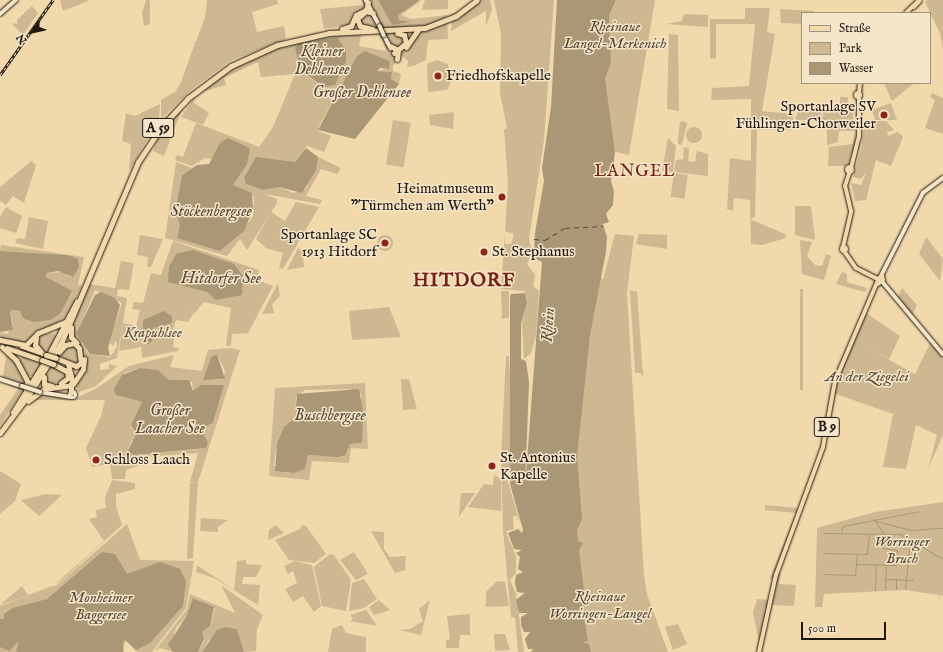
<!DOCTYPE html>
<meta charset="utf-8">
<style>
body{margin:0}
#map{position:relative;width:943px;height:652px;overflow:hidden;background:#f1d9ac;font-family:"IM FELL English",serif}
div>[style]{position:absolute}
.green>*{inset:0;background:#cdb891;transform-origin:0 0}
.round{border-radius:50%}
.water>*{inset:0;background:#aa9776}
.stream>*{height:1px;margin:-0.5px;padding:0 0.5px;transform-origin:0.5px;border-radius:0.5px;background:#aa9776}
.ferry>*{height:1px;margin-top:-0.5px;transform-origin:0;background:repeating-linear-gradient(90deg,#574a38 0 5px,transparent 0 9px)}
.roads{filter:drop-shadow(0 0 1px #1f160e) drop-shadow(0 0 1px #1f160e)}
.secondary>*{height:3.5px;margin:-1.75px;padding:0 1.75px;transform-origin:1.75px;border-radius:1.75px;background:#f6e6c9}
.secondary>.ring{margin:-1.75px;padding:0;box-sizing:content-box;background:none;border:3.5px solid #f6e6c9;border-radius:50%}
.primary>*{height:4px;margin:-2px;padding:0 2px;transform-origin:2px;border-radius:2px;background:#f1d9ac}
.primary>.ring{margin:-2px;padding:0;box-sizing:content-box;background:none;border:4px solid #f1d9ac;border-radius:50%}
.highway>*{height:5px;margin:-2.5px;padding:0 2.5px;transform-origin:2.5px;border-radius:2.5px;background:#f1d9ac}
.rail>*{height:2.5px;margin-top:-1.25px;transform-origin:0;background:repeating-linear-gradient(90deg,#f6e6c9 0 3px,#1f160e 0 6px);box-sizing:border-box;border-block:1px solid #1f160e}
.bridges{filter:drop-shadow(0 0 1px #1f160e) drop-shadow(0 0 1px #1f160e)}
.secondary-bridge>*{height:3.5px;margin:-1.75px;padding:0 1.75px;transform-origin:1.75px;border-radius:1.75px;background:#f6e6c9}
.highway-bridge>*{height:5px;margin:-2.5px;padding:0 2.5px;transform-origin:2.5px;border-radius:2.5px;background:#f1d9ac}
.dots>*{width:11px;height:11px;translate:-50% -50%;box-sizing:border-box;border:2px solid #f6e6c9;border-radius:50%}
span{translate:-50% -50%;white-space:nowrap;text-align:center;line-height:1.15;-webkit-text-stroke:3px #f6e6c9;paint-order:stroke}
.shield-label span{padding:1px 3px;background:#f6e6c9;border:1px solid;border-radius:3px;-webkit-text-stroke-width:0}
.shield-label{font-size:14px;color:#1f160e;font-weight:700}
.park-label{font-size:15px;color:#534735;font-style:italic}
.poi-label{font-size:15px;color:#1f160e}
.left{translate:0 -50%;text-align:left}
.right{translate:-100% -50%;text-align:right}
.water-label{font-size:16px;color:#574a38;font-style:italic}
.quarter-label{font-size:17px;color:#7a1f14;letter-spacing:1px}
.district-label{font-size:19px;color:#7a1f14;font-weight:700;letter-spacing:1px}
.legend{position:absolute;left:801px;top:12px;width:130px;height:72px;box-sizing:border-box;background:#f6e6c9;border:1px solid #a0937e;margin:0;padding:5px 7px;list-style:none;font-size:12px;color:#1f160e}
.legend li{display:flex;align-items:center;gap:8px;height:20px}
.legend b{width:20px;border:1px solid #a0937e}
.north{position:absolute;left:12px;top:12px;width:40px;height:40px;-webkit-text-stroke:3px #f6e6c9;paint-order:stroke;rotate:236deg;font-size:11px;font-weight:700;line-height:16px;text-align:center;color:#1f160e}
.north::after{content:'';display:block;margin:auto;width:14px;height:18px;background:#1f160e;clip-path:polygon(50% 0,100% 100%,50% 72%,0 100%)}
.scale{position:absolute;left:801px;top:622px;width:85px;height:18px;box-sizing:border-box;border:2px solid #1f160e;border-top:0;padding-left:5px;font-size:12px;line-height:14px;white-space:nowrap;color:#1f160e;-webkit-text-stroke:3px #f6e6c9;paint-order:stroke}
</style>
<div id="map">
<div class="green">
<i style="clip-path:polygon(60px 0,88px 0,88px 1px,63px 11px)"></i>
<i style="clip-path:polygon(146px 0,150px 0,150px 24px,144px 26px,142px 13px)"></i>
<i style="clip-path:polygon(207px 0,277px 0,278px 4px,252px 12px,257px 32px,284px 26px,286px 39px,230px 61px,191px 90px,161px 119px,161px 100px,176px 91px,181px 82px,195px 43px,192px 41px,196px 42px,205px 17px)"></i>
<i style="clip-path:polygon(evenodd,362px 0,378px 0,392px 25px,411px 22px,399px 20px,397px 15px,401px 10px,422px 0,401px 15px,412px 19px,447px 15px,448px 39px,428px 40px,426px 60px,413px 66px,407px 67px,408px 61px,401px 55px,393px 66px,393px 71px,401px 74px,399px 84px,391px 79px,392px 72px,377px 71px,389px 68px,390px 61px,365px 51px,343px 82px,319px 126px,318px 131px,331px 136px,324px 152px,307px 146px,295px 162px,246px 184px,263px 190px,279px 187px,293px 193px,306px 189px,318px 157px,341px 168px,337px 174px,321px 169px,306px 196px,322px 200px,320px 204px,265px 194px,277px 199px,277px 203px,247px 250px,240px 239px,227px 256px,165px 238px,176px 162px,192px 168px,182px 175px,175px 212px,180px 226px,220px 251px,241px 233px,253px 216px,254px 196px,233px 185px,250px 148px,232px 141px,219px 148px,212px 159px,205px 158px,192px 166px,175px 160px,177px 155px,183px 157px,196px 123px,259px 147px,273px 127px,295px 74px,261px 77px,258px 62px,224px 78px,226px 85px,198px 93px,183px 107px,164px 156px,153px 151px,161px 129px,197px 91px,256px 55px,301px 41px,340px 35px,361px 35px,359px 46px,386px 51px,378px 28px,349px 25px,324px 29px,320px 9px,363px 5px,362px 0,337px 37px,345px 54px,335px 85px,325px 87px,307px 76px,299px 43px,337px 37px)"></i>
<i style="clip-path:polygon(425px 0,448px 0,448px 9px,422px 10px)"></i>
<i style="clip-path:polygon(480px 0,490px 0,492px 10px,486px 26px,486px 11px,451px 31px,452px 21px)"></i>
<i style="clip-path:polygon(494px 0,554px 0,544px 140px,529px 239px,532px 253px,527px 264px,535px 275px,533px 286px,539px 291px,536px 335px,531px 353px,524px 359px,522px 324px,527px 298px,524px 291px,501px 289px,505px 232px,505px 244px,511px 244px,514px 234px,505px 231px,508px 184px,504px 130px,507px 128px,500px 93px,501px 34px)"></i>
<i style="clip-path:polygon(583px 0,655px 0,629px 155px,599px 148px)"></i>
<i style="clip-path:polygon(927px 0,943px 0,943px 50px,940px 33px,925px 2px)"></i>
<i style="clip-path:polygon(32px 6px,38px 13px,23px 35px,11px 23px,17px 24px,17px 20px)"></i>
<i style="clip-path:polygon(745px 8px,770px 8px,767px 32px,775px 34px,762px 111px,793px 114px,793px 130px,757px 130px,755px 217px,750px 219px,785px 234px,786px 238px,762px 245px,751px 244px,750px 200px,734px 198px,733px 211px,727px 209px,730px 158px,751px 161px,751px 99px,711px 100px,712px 88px,749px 86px,755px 24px,716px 24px,716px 58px,710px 59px,710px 19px,745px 19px)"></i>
<i style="clip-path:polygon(780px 9px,814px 11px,814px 13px,802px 13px,802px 24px,781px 23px)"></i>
<i style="clip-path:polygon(684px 14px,708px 15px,708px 27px,666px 24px,682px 21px)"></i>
<i style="clip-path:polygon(669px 34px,678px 35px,679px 111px,667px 109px)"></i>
<i style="clip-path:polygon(437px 60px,448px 64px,451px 82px,447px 90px,428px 92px,427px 64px)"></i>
<i style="clip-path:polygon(884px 83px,913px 83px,913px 84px,892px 101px)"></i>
<i style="clip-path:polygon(932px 93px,943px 98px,943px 134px,925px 128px,935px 100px,930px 97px)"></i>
<i style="clip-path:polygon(195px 97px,194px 103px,209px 113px,203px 125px,181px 117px)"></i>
<i style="clip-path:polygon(840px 97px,848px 97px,848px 111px,853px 112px,853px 120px,822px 120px,823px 112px,840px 112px)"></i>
<i style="clip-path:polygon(891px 103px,897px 120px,875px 120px,872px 110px)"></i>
<i style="clip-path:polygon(160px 104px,159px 120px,129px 171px,131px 144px,122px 141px,126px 113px,135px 116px)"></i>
<i style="clip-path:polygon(821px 104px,821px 120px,795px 120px,798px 111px,817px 109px)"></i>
<i style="clip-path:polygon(454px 112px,453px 129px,430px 125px,429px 115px)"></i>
<i style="left:393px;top:120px;width:18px;height:45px;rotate:9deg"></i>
<i style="clip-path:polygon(684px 121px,687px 123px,682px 145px,678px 144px,678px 138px,680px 122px)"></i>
<i style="clip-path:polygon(856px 121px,855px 145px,849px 163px,846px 166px,828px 166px,829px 147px,853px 144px,855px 131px,839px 131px,838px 142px,827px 145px,827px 129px,823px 121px)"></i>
<i style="clip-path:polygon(864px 121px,886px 121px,894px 130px,887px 132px,888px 136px,898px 132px,903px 137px,891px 166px,876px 160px,866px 200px,855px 201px,851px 183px,861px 185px,866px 173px,861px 179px,853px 177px,862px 145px)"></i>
<i class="round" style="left:686px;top:127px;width:16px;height:16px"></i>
<i style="clip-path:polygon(668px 138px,676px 146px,673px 172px,662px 171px)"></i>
<i style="clip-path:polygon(684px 147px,689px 148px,688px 161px,695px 162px,697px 151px,708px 154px,708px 176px,674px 172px,676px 160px,683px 159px)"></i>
<i style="clip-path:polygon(31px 161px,36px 165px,24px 203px,13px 196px,6px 205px,0 201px,0 187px)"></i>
<i style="left:674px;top:173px;width:14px;height:24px;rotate:8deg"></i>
<i style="clip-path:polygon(296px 202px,319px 207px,283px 269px,279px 268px,283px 253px,266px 248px,256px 239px,271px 212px,285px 221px)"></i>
<i style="clip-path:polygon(795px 206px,811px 206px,815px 240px,795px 235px)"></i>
<i style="clip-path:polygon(6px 207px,22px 216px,16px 233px,0 228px,0 217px)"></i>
<i style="clip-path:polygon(29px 217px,48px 221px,43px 249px,15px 243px,17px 238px,25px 239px)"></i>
<i style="clip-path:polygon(615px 234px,634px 236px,627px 293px,644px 575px,647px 594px,668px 652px,559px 652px,566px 267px,603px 279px)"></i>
<i style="clip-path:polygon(639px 234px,667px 235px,667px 249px,636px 244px)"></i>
<i class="round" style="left:377px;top:235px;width:16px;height:16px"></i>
<i style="clip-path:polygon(140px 235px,163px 239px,151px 267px,147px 267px,148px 257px,137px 255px)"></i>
<i style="clip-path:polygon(926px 237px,943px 259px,940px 281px,919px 254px)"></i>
<i style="clip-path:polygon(800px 240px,812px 242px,807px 256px,815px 265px,822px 266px,826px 254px,831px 256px,824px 280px,802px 274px)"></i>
<i style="clip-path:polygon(173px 241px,259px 270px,257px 280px,273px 286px,248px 333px,232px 334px,231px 346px,226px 346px,231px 308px,204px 302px,195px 313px,179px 310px,194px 313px,188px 322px,176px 320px,172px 332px,175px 333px,173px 347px,179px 348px,178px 351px,142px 358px,141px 347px,119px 351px,123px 323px,136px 326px,140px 310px,132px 309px,134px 302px,143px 303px,151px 273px,161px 275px)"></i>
<i style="clip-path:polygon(1px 245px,84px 257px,78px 285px,82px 286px,66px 318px,22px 344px,0 337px,0 332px,7px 334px,13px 325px,10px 312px,18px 309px,31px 321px,51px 320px,61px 313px,72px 291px,46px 280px,47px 273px,62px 272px,71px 277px,79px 261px,67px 255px,0 251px)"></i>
<i style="clip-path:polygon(298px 248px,302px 250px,304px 267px,287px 270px)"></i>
<i style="clip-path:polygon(evenodd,121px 261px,134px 263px,129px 290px,118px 289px,117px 296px,127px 298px,117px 358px,100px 364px,100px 370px,109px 369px,109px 364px,117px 366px,96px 386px,79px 392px,75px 385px,85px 362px,71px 330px,89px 284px,115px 288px,121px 261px,95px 290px,122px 303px,111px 335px,110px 343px,113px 346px,116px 341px,117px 347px,110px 357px,89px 354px,76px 336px,95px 290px)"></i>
<i style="clip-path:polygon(842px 272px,847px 274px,847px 282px,867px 288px,865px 292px,836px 284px)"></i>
<i style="clip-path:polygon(278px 283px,280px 296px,272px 304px,274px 313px,262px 314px)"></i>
<i style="clip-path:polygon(902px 288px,917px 305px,912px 316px,897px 298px)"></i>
<i style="left:800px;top:289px;width:3px;height:101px"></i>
<i style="clip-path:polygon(630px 290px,637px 292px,643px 375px,658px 377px,641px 375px,641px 373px,635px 373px)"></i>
<i style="clip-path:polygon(501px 291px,509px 291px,509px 317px,502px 319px)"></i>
<i style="clip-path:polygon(389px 307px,401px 337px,352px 340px,349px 311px)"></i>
<i style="clip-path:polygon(866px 313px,900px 336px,889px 359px,866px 346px,893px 362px,915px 374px,931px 341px,943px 355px,943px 435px,928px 469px,937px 435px,916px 425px,906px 469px,883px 467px,893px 414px,833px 393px)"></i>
<i style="clip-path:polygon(52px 333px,57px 336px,49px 355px,41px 352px,35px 340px,39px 335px)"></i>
<i style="clip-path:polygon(68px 344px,78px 347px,79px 364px,57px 356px)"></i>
<i style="clip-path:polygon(evenodd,230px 348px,240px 350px,198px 482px,193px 558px,187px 559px,190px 483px,196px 482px,190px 482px,198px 453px,145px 457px,145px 463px,126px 470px,125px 479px,112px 479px,110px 464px,92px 467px,86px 448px,101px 416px,105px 400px,32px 400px,38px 394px,74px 399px,97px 388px,129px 366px,174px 355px,170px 367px,202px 371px,208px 350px,230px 348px,217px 354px,225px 371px,223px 380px,204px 379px,211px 357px,217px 354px,230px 348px,140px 368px,159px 371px,169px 380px,192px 382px,193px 391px,224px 385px,213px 423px,200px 429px,205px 438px,202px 449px,135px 455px,130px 444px,136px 433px,131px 427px,142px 402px,119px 396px,124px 373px,140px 368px)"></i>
<i style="clip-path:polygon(7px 350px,11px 354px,27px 385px,3px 377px)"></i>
<i style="clip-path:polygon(22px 356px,44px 362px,35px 376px,28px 376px,24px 371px,19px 362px)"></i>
<i style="clip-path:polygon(506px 356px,509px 356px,513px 431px,510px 472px,504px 469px,520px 522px,516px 515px,513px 517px,514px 529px,507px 531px,507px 535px,516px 556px,516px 573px,510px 580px,516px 594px,524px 652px,518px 652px,515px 618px,511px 617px,503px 530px,501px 457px)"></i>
<i style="clip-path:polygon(52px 365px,67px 375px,62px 383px,46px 385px,45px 376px)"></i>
<i style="clip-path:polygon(401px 379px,409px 379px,417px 409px,403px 410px)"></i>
<i style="clip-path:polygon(0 381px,24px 389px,0 426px,0 415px,18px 389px)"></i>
<i style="clip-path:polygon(evenodd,365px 383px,368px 449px,351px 448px,349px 463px,312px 461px,309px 480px,269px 476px,275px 388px,365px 383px,349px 389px,361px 393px,362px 443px,350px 444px,346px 450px,327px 456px,308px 455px,305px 469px,287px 473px,274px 466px,276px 449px,295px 418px,296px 396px,305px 390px,349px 389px)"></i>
<i style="clip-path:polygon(0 471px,21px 484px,15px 501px,0 514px)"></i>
<i style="clip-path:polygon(494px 475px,501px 479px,501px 511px,468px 507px,484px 484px,493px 485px)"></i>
<i style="clip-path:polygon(112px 480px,135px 483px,135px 489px,116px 494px,116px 506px,122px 525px,63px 579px,51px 587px,44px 590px,0 605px,22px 586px,28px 595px,54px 585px,104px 541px,89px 519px,97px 517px,96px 510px,106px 508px,105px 497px)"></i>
<i style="clip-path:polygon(461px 493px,475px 493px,459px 517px,459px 516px)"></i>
<i style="clip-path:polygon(46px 494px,62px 495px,39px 516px,21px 500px)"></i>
<i style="clip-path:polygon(943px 502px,943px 596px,940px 595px,940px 604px,939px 595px,905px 590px,824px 594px,822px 607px,815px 607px,817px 528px,875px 512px)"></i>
<i style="clip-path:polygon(765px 505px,798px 508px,774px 577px,769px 580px,796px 513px,765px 510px)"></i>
<i style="clip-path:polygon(201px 518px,228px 520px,218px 527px,218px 532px,200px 531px)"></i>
<i style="clip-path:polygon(127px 524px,140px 560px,194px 561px,186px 608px,152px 652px,137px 652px,127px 641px,123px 644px,124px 652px,0 652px,0 606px,57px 585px)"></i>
<i style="clip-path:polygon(276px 525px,284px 533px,268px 540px,269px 530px)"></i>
<i style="clip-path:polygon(302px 525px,306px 526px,326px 554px,314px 563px,289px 560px,275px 540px,300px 529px)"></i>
<i style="clip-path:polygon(371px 531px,384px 532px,384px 549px,390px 557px,406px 556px,405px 570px,395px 573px)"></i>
<i style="clip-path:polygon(354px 552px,368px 574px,356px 580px,340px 560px)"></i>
<i style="clip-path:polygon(330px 554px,334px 555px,351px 580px,346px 611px,322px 606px,314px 567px)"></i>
<i style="clip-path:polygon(246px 560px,246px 564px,262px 565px,256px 577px,243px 577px,242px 584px,260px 585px,258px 605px,214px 578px,196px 572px,197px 565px,234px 590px,237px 561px)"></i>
<i style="clip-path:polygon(295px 561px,312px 565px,321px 606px,314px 612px,303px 596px,293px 602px,285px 589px,297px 583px,293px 571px,288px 574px,284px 566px)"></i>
<i style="clip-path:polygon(777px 573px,781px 573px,779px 584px,796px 585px,794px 606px,770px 605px)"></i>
<i style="clip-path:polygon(364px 579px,377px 599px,364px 608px,349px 611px,352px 583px)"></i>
<i style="clip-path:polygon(497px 581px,505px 582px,509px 606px,486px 607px,486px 592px)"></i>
<i style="clip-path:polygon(221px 585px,263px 615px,257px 629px,256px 651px,244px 652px,237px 629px,225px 627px,209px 640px,202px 652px,198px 652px,204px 641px,202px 632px,210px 626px,215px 608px,194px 598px,187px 615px,176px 628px,170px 648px,173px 652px,160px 648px,154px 652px,187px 609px,190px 594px,235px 613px)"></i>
<i style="clip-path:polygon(757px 599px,769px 600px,759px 642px,753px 613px)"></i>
<i style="clip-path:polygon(379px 600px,390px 610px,374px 615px,369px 607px)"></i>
<i style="clip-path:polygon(430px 600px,421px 635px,399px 630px,410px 629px,423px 621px,419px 609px)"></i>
<i style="clip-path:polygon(366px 610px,377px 626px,350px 621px,353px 619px,350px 615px)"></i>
<i style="clip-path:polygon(470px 614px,470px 635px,460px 635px,459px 648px,446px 648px,446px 640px,450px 639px,447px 616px)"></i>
<i style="clip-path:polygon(678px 624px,687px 644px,673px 650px,665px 627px)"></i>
<i style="clip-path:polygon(342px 625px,346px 633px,366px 637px,366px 652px,328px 652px,332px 629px)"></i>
<i style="clip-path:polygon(494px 634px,505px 634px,510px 650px,495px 651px)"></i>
</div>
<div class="water">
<i style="clip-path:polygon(378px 0,420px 0,398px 15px,399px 20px,411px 22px,392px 25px)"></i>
<i style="clip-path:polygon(557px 0,616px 0,609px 15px,611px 63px,605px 78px,615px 153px,611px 181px,614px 191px,613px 205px,606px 214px,609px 222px,603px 224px,607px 237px,606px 252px,590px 335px,577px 456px,582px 519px,577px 530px,578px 541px,583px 543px,579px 551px,585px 598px,579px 616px,584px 618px,588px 641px,582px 642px,589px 644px,591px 652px,531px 652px,533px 649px,528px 649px,525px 639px,530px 632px,524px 632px,521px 625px,521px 617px,528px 613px,519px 613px,516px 600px,525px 593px,517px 592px,515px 583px,516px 575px,523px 572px,518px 569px,520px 557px,516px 553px,522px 550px,514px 549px,508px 533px,518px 529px,522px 533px,523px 530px,510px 484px,510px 298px,511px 294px,525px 293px,527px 302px,521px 324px,521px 359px,526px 361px,529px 382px,525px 487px,542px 262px,536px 259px,534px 251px,535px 233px,544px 181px,542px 168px,551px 107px)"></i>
<i style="clip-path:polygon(337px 37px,346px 50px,346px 61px,335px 85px,325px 87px,302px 72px,295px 48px,299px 43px)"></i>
<i style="clip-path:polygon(365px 51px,390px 61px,389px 69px,380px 68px,377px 71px,392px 72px,391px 79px,399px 84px,355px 139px,318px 130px,357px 56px)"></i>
<i style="clip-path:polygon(228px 138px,250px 148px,247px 164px,233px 185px,252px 193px,253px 210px,244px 231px,220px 251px,177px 238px,180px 226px,175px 212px,182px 175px,197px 165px,209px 164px,220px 143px)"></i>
<i style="clip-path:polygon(306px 148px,318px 157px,316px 170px,302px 193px,279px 187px,263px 190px,246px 184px,244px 178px,256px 157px,295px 162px)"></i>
<i style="clip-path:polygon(193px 250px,234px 264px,243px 276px,242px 295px,216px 300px,207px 292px,168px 282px,169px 267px,176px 254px)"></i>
<i style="clip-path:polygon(0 251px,67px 255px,78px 259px,79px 267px,73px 277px,58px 271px,47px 273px,46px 277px,72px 291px,61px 313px,51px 320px,33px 322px,23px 318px,20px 311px,14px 310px,10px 312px,13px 330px,0 332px)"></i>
<i style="clip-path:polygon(101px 292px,115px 298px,120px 305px,108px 348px,110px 356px,90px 354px,76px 334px,95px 295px)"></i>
<i style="clip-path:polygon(164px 311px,172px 317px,172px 323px,153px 328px,152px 341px,147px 345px,143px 340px,143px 320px)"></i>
<i style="clip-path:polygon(217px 354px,225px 379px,203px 380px,211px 357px)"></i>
<i style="clip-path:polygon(140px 368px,158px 370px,169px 380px,189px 380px,193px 391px,201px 385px,224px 385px,213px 423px,200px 429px,208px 442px,206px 448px,135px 455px,128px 452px,136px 433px,131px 425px,142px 402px,116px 395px,114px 389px,122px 375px)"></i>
<i style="clip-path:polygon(359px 389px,363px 411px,362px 443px,350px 444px,345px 455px,338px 457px,308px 455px,305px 469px,294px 473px,275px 471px,277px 444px,284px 427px,295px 418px,297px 394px)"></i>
<i style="clip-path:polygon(102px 552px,115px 554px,127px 574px,160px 562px,180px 569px,186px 581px,183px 606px,150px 643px,136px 650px,124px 639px,123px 652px,16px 652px,19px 641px,9px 651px,0 647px,0 619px,4px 619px,4px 614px,13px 608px,47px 599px)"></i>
<i style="clip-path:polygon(193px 598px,214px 607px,210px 626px,202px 632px,204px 639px,198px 652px,173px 652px,168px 645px,187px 615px)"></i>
<i style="clip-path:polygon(225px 627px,237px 629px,244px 652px,202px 652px,217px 630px)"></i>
</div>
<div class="stream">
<i style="left:875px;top:521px;width:38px;rotate:14deg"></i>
<i style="left:912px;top:530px;width:31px;rotate:-4deg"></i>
<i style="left:841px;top:531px;width:5px;rotate:-68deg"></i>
<i style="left:843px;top:526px;width:78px;rotate:-11deg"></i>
<i style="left:823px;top:533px;width:77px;rotate:0.7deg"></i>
<i style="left:900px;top:534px;width:50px;rotate:30.2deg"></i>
<i style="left:824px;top:553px;width:43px;rotate:1.3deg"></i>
<i style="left:867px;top:554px;width:20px;rotate:-84deg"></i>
<i style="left:856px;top:564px;width:40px;rotate:1.4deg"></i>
<i style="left:896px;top:565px;width:15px;rotate:-86deg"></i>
<i style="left:897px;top:550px;width:15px;rotate:-172deg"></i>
<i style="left:882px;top:548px;width:15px;rotate:-86deg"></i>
<i style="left:883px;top:533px;width:17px;rotate:-123deg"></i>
<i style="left:824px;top:574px;width:31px;rotate:2deg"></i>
<i style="left:855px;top:575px;width:21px;rotate:-85deg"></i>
<i style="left:886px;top:579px;width:27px;rotate:2deg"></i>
<i style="left:885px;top:589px;width:23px;rotate:-88deg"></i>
<i style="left:896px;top:589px;width:10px;rotate:-90deg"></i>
<i style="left:905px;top:589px;width:49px;rotate:-84.2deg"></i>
<i style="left:875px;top:590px;width:26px;rotate:-88deg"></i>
</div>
<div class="ferry">
<i style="left:534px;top:239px;width:11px;rotate:5deg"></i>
<i style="left:545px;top:240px;width:23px;rotate:-31deg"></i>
<i style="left:565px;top:228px;width:38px;rotate:-3deg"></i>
</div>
<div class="roads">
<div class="secondary">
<i style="left:366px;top:0;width:30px;rotate:62deg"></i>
<i style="left:0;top:14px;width:21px;rotate:-41deg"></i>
<i style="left:384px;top:35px;width:15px;rotate:62deg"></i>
<i style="left:881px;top:276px;width:93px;rotate:-63.2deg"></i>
<i style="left:923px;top:193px;width:25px;rotate:-37deg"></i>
<i style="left:882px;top:281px;width:95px;rotate:50.1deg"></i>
<i style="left:0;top:379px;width:23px;rotate:18deg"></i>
<i style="left:40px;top:392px;width:31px;rotate:9deg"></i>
<i class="ring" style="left:70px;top:392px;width:2.5px;height:2.5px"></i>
</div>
<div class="primary">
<i style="left:906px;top:13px;width:10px;rotate:-45deg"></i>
<i class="ring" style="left:856px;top:93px;width:0;height:0"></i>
<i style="left:859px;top:94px;width:11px;rotate:-85deg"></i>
<i class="ring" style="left:846.5px;top:166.5px;width:1px;height:1px"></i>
<i style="left:851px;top:168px;width:32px;rotate:-76deg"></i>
<i style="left:859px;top:137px;width:40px;rotate:-90deg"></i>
<i class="ring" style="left:842px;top:247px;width:0;height:0"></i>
<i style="left:843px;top:247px;width:37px;rotate:-77deg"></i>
<i style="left:851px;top:211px;width:26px;rotate:-103deg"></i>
<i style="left:845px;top:186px;width:16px;rotate:-72deg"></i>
<i style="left:844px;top:251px;width:21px;rotate:55deg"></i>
<i style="left:856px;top:268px;width:25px;rotate:27deg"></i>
<i style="left:759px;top:652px;width:79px;rotate:-77.6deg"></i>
<i style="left:776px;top:575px;width:136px;rotate:-69.8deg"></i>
<i style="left:823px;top:447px;width:67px;rotate:-79.7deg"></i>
<i style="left:835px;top:381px;width:112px;rotate:-66.9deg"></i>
<i style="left:879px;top:278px;width:4px;rotate:-34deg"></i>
<i style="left:882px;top:276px;width:4px;rotate:76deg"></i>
<i style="left:883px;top:280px;width:6px;rotate:141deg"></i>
</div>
<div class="highway">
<i style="left:913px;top:6px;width:8px;rotate:-45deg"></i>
<i style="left:342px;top:29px;width:9px;rotate:-18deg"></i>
<i style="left:351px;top:26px;width:12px;rotate:-66deg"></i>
<i style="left:356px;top:15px;width:11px;rotate:-27deg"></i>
<i style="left:366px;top:10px;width:8px;rotate:-76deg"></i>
<i style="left:372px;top:29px;width:12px;rotate:-166deg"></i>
<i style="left:360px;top:26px;width:8px;rotate:-113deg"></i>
<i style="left:357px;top:19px;width:12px;rotate:-42deg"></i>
<i style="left:366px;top:11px;width:7px;rotate:16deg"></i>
<i style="left:390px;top:46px;width:9px;rotate:27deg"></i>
<i style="left:406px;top:47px;width:21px;rotate:-55deg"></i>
<i style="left:394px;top:53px;width:16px;rotate:-40deg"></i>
<i style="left:406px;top:43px;width:8px;rotate:-104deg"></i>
<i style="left:404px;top:35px;width:7px;rotate:-164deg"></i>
<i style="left:397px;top:59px;width:8px;rotate:-83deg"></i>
<i style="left:71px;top:327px;width:10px;rotate:90deg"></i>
<i style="left:71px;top:337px;width:8px;rotate:45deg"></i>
<i style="left:36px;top:338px;width:7px;rotate:98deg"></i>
<i style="left:35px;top:345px;width:11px;rotate:49deg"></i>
<i style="left:0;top:340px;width:26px;rotate:11deg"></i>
<i style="left:26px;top:345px;width:17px;rotate:-45deg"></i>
<i style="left:38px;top:333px;width:29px;rotate:-22deg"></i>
<i style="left:22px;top:346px;width:18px;rotate:19deg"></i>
<i style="left:2px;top:347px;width:19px;rotate:43deg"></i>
<i style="left:16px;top:360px;width:24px;rotate:62deg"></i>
<i style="left:27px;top:381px;width:9px;rotate:96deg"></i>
<i style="left:7px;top:348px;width:37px;rotate:19deg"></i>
<i style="left:56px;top:358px;width:22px;rotate:22deg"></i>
<i style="left:76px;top:366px;width:6px;rotate:-31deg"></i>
<i style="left:81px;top:363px;width:15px;rotate:-98deg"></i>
<i style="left:79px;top:348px;width:7px;rotate:-135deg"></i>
<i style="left:74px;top:343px;width:9px;rotate:167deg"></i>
<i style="left:65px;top:345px;width:9px;rotate:131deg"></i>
<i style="left:53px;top:364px;width:17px;rotate:28deg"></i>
<i style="left:68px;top:364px;width:16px;rotate:76deg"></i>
<i style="left:44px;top:377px;width:7px;rotate:90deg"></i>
<i style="left:44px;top:384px;width:8px;rotate:14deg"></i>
<i style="left:61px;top:383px;width:9px;rotate:-36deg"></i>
<i style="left:68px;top:378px;width:8px;rotate:-97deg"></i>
<i style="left:73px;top:384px;width:18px;rotate:-56deg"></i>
<i style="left:83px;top:369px;width:10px;rotate:-84deg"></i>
<i style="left:71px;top:393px;width:10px;rotate:-90deg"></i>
<i style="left:28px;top:401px;width:20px;rotate:-37deg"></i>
<i style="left:44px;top:389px;width:27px;rotate:-8deg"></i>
<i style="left:13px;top:412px;width:64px;rotate:-57.8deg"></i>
<i style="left:47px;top:358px;width:64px;rotate:-62.2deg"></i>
<i style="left:0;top:433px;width:50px;rotate:-53.1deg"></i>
<i style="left:30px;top:393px;width:61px;rotate:-58.4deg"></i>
<i style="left:62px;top:341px;width:194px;rotate:-67deg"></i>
<i style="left:138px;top:162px;width:43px;rotate:-56.3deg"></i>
<i style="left:162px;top:126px;width:38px;rotate:-47deg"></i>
<i style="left:188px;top:98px;width:54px;rotate:-36.7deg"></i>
<i style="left:231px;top:66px;width:51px;rotate:-24.5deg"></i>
<i style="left:277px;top:45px;width:53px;rotate:-13deg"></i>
<i style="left:329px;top:33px;width:96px;rotate:-3deg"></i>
<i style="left:425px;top:28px;width:33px;rotate:-21deg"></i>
<i style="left:456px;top:16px;width:26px;rotate:-37deg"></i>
</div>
</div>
<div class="rail">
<i style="left:0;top:75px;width:92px;rotate:-54.8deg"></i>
</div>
<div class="bridges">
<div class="secondary-bridge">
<i style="left:380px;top:26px;width:10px;rotate:66deg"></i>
<i style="left:22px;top:386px;width:19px;rotate:18deg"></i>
</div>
<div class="highway-bridge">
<i style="left:46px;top:355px;width:10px;rotate:17deg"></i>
<i style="left:42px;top:360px;width:12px;rotate:20deg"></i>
</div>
</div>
<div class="dots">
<i style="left:438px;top:76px;background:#8f2418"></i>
<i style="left:884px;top:115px;background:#8f2418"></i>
<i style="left:502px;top:197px;background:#8f2418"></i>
<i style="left:385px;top:243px;background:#8f2418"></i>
<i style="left:484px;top:252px;background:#8f2418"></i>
<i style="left:96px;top:460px;background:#8f2418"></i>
<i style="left:492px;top:466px;background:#8f2418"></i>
</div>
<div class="shield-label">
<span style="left:158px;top:128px">A 59</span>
<span style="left:827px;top:427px">B 9</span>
</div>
<div class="park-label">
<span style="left:615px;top:35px">Rheinaue<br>Langel-Merkenich</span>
<span style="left:153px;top:333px">Krapuhlsee</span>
<span style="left:867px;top:377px">An der Ziegelei</span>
<span style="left:902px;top:550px">Worringer<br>Bruch</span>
<span style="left:600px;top:605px">Rheinaue<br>Worringen-Langel</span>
<span style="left:101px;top:606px">Monheimer<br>Baggersee</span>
</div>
<div class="poi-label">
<span class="left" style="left:446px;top:76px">Friedhofskapelle</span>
<span class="right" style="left:876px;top:115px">Sportanlage SV<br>Fühlingen-Chorweiler</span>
<span class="right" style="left:494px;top:197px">Heimatmuseum<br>"Türmchen am Werth"</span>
<span class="right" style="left:377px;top:243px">Sportanlage SC<br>1913 Hitdorf</span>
<span class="left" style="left:492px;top:252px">St. Stephanus</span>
<span class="left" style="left:500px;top:466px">St. Antonius<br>Kapelle</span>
<span class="left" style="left:104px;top:460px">Schloss Laach</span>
</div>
<div class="water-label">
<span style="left:322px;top:61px">Kleiner<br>Dehlensee</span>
<span style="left:362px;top:93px">Großer Dehlensee</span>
<span style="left:211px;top:212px">Stöckenbergsee</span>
<span style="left:221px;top:279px">Hitdorfer See</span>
<span style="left:549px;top:325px;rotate:-86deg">Rhein</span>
<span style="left:170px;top:420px">Großer<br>Laacher See</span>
<span style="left:330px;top:416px">Buschbergsee</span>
</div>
<div class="quarter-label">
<span style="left:635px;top:172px">LANGEL</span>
</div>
<div class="district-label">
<span style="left:464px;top:282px">HITDORF</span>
</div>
<ul class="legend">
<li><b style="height:5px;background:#f1d9ac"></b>Straße</li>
<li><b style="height:11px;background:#cdb891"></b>Park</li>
<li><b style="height:11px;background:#aa9776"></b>Wasser</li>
</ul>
<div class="north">N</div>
<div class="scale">500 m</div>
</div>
